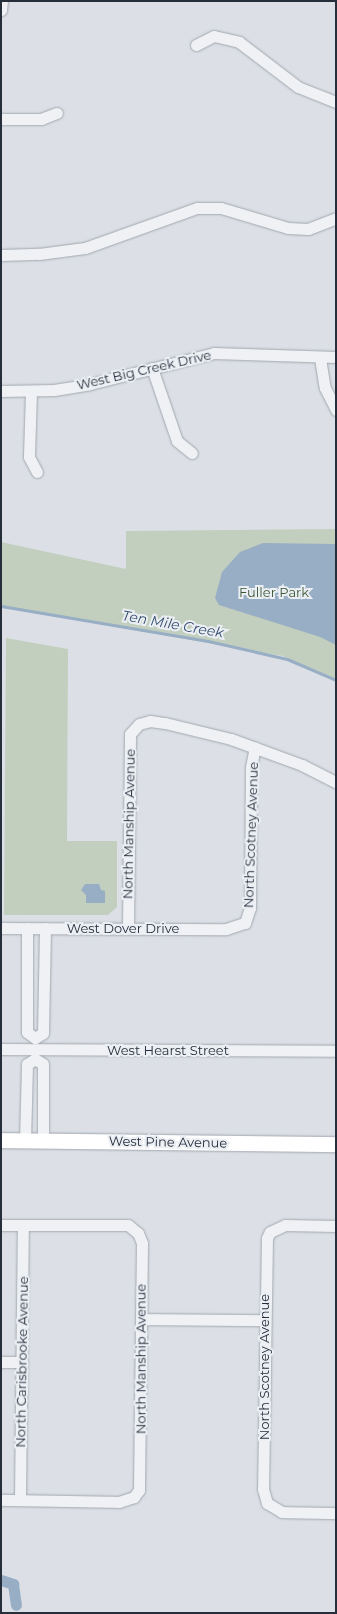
<!DOCTYPE html>
<style>
body{margin:0}
#map{position:relative;width:337px;height:1614px;overflow:hidden;background:#dce0e6;font-family:Montserrat,sans-serif}
div>[style]{position:absolute}
.green>*{inset:0;background:#c2cfbe}
.water>*{inset:0;background:#98aec5}
.stream>*{height:3px;margin:-1.5px;padding:0 1.5px;transform-origin:1.5px;border-radius:1.5px;background:#98aec5}
.canal>*{height:11px;margin:-5.5px;padding:0 5.5px;transform-origin:5.5px;border-radius:5.5px;background:#98aec5}
.roads{filter:drop-shadow(0 0 1px #a2a7af) drop-shadow(0 0 1px #a2a7af)}
.street>*{height:11px;margin:-5.5px;padding:0 5.5px;transform-origin:5.5px;border-radius:5.5px;background:#eff1f4}
.secondary>*{height:15px;margin:-7.5px;padding:0 7.5px;transform-origin:7.5px;border-radius:7.5px;background:#fff}
span{translate:-50% -50%;white-space:nowrap;text-align:center;line-height:1.15;-webkit-text-stroke:4px #ebeff4;paint-order:stroke}
.street-label{font-size:13px;color:#272e3b}
.park-label{font-size:13px;color:#3b5635}
.water-label{font-size:14px;color:#334d6d;font-style:italic}
.frame{position:absolute;inset:0;border:2px solid #272e3b;pointer-events:none}
</style>
<div id="map">
<div class="green">
<i style="clip-path:polygon(336px 529px,336px 682px,283px 656px,1px 607px,1px 542px,126px 569px,126px 531px)"></i>
<i style="clip-path:polygon(6px 638px,68px 649px,67px 841px,117px 841px,117px 907px,108px 915px,4px 915px)"></i>
</div>
<div class="water">
<i style="clip-path:polygon(263px 543px,336px 544px,336px 645px,320px 637px,219px 605px,215px 598px,222px 572px,240px 552px)"></i>
<i style="clip-path:polygon(85px 884px,99px 884px,101px 890px,105px 891px,105px 903px,86px 903px,86px 895px,81px 890px)"></i>
</div>
<div class="stream">
<i style="left:1px;top:606px;width:210px;rotate:9.6deg"></i>
<i style="left:208px;top:641px;width:81px;rotate:12.8deg"></i>
<i style="left:287px;top:659px;width:53px;rotate:23.2deg"></i>
</div>
<div class="canal">
<i style="left:1px;top:1580px;width:13px;rotate:18deg"></i>
<i style="left:13px;top:1584px;width:21px;rotate:82deg"></i>
</div>
<div class="roads">
<div class="street">
<i style="left:1px;top:10px;width:9px;rotate:-84deg"></i>
<i style="left:196px;top:45px;width:20px;rotate:-27deg"></i>
<i style="left:214px;top:36px;width:26px;rotate:13deg"></i>
<i style="left:239px;top:42px;width:74px;rotate:37.3deg"></i>
<i style="left:298px;top:87px;width:41px;rotate:21.5deg"></i>
<i style="left:1px;top:119px;width:40px"></i>
<i style="left:41px;top:119px;width:17px;rotate:-21deg"></i>
<i style="left:1px;top:255px;width:38px;rotate:-2deg"></i>
<i style="left:39px;top:254px;width:46px;rotate:-7.4deg"></i>
<i style="left:85px;top:248px;width:119px;rotate:-19.7deg"></i>
<i style="left:197px;top:208px;width:24px"></i>
<i style="left:221px;top:208px;width:70px;rotate:16.6deg"></i>
<i style="left:288px;top:228px;width:20px;rotate:3deg"></i>
<i style="left:308px;top:229px;width:30px;rotate:-21deg"></i>
<i style="left:320px;top:358px;width:30px;rotate:81deg"></i>
<i style="left:325px;top:388px;width:25px;rotate:63deg"></i>
<i style="left:152px;top:368px;width:77px;rotate:71.1deg"></i>
<i style="left:177px;top:441px;width:19px;rotate:39deg"></i>
<i style="left:1px;top:391px;width:53px;rotate:-1.1deg"></i>
<i style="left:54px;top:390px;width:36px;rotate:-9deg"></i>
<i style="left:90px;top:384px;width:128px;rotate:-14deg"></i>
<i style="left:214px;top:353px;width:122px;rotate:1.9deg"></i>
<i style="left:31px;top:392px;width:65px;rotate:91.8deg"></i>
<i style="left:29px;top:457px;width:17px;rotate:62deg"></i>
<i style="left:1px;top:928px;width:225px;rotate:0.3deg"></i>
<i style="left:226px;top:929px;width:20px;rotate:-18deg"></i>
<i style="left:245px;top:923px;width:16px;rotate:-72deg"></i>
<i style="left:250px;top:908px;width:141px;rotate:-89.6deg"></i>
<i style="left:251px;top:767px;width:20px;rotate:-79deg"></i>
<i style="left:27px;top:928px;width:104px;rotate:90deg"></i>
<i style="left:27px;top:1032px;width:10px;rotate:37deg"></i>
<i style="left:128px;top:928px;width:194px;rotate:-89.4deg"></i>
<i style="left:130px;top:734px;width:13px;rotate:-48deg"></i>
<i style="left:139px;top:724px;width:11px;rotate:-15deg"></i>
<i style="left:150px;top:721px;width:15px;rotate:8deg"></i>
<i style="left:165px;top:723px;width:68px;rotate:13.6deg"></i>
<i style="left:231px;top:739px;width:76px;rotate:20.1deg"></i>
<i style="left:302px;top:765px;width:38px;rotate:27deg"></i>
<i style="left:35px;top:1038px;width:9px;rotate:-32deg"></i>
<i style="left:43px;top:1033px;width:105px;rotate:-88.9deg"></i>
<i style="left:1px;top:1049px;width:335px;rotate:0.3deg"></i>
<i style="left:35px;top:1059px;width:9px;rotate:32deg"></i>
<i style="left:43px;top:1064px;width:77px;rotate:90deg"></i>
<i style="left:25px;top:1141px;width:77px;rotate:-88.5deg"></i>
<i style="left:27px;top:1064px;width:9px;rotate:-32deg"></i>
<i style="left:1px;top:1225px;width:127px"></i>
<i style="left:128px;top:1225px;width:13px;rotate:39deg"></i>
<i style="left:138px;top:1233px;width:11px;rotate:68deg"></i>
<i style="left:142px;top:1243px;width:247px;rotate:90.7deg"></i>
<i style="left:139px;top:1490px;width:9px;rotate:126deg"></i>
<i style="left:134px;top:1497px;width:16px;rotate:162deg"></i>
<i style="left:119px;top:1502px;width:118px;rotate:-179deg"></i>
<i style="left:336px;top:1226px;width:51px;rotate:-178.9deg"></i>
<i style="left:285px;top:1225px;width:17px;rotate:155deg"></i>
<i style="left:270px;top:1232px;width:7px;rotate:117deg"></i>
<i style="left:267px;top:1238px;width:251px;rotate:90.9deg"></i>
<i style="left:263px;top:1489px;width:15px;rotate:74deg"></i>
<i style="left:267px;top:1503px;width:17px;rotate:31deg"></i>
<i style="left:282px;top:1512px;width:54px;rotate:1.1deg"></i>
<i style="left:141px;top:1319px;width:124px;rotate:0.5deg"></i>
<i style="left:1px;top:1362px;width:21px"></i>
<i style="left:20px;top:1500px;width:275px;rotate:-89.4deg"></i>
</div>
<div class="secondary">
<i style="left:1px;top:1140px;width:335px;rotate:0.7deg"></i>
</div>
</div>
<div class="street-label">
<span style="left:144px;top:370px;rotate:-13deg">West Big Creek Drive</span>
<span style="left:129px;top:824px;rotate:-89deg">North Manship Avenue</span>
<span style="left:251px;top:835px;rotate:-88deg">North Scotney Avenue</span>
<span style="left:123px;top:928px">West Dover Drive</span>
<span style="left:168px;top:1050px">West Hearst Street</span>
<span style="left:168px;top:1142px;rotate:1deg">West Pine Avenue</span>
<span style="left:141px;top:1359px;rotate:-90deg">North Manship Avenue</span>
<span style="left:22px;top:1362px;rotate:-89deg">North Carisbrooke Avenue</span>
<span style="left:264px;top:1367px;rotate:-90deg">North Scotney Avenue</span>
</div>
<div class="park-label">
<span style="left:274px;top:592px">Fuller Park</span>
</div>
<div class="water-label">
<span style="left:173px;top:624px;rotate:10deg">Ten Mile Creek</span>
</div>
<div class="frame"></div>
</div>
